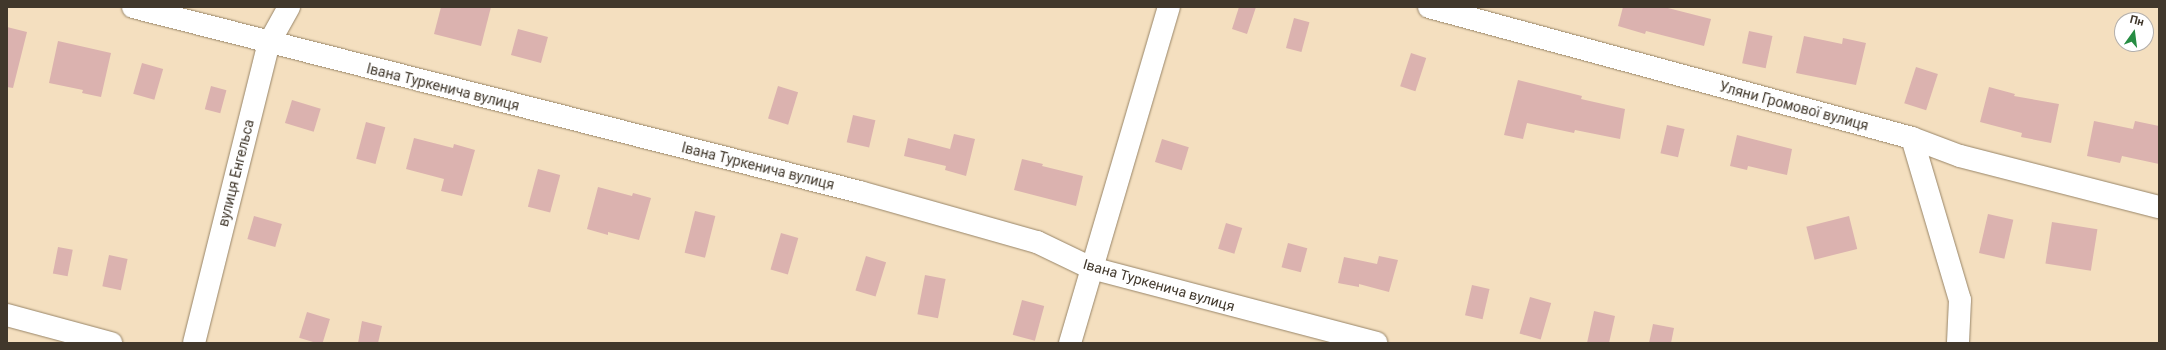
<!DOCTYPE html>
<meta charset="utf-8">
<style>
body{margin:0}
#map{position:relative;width:2166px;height:350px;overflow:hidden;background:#f4dfbf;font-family:Roboto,sans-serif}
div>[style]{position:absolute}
.building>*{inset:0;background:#dbb2af;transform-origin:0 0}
.roads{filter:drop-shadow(0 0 1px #988568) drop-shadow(0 0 1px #988568)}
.street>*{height:22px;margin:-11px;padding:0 11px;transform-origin:11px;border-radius:11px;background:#fff}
span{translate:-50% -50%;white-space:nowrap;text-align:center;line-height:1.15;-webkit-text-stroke:3.5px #fff;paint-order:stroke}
.street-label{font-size:14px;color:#41382c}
.frame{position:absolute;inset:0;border:8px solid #41382c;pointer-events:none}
.north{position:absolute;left:2114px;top:12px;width:40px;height:40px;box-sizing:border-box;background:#fff;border:1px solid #b3afab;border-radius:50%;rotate:14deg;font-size:11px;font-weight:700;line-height:16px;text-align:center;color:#41382c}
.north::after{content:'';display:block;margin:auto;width:14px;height:18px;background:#278d43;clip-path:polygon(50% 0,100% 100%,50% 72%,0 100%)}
</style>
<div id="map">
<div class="building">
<i style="clip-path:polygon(441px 7px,491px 7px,481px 46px,434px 34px)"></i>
<i style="clip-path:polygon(1239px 7px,1256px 7px,1247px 34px,1232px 29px)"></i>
<i style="clip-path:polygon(1623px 7px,1664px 7px,1711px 19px,1704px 46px,1646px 31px,1645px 34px,1618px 26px)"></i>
<i style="left:1294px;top:18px;width:16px;height:31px;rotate:15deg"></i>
<i style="clip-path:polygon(7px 27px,27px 32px,13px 88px,7px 87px)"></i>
<i style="left:518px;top:29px;width:31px;height:27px;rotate:15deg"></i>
<i style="left:1749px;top:31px;width:24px;height:33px;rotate:12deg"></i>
<i style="clip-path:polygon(1804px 36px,1842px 44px,1843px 38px,1866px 43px,1856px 85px,1796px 73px)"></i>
<i style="clip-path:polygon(58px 41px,111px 53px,101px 97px,82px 93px,83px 90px,49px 83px)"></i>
<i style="left:1411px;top:53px;width:16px;height:35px;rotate:18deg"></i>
<i style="left:142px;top:63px;width:22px;height:32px;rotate:16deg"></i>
<i style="left:1916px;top:67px;width:23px;height:38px;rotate:18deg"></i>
<i style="clip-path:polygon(1518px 80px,1582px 96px,1581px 99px,1625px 109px,1620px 139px,1575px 130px,1574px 133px,1527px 123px,1523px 139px,1504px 135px)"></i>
<i style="left:211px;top:86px;width:16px;height:24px;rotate:15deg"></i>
<i style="left:778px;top:86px;width:21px;height:34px;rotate:17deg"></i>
<i style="clip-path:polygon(1989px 87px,2015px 94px,2014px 96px,2059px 104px,2051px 143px,2021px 137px,2022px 133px,1980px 122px)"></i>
<i style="left:292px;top:100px;width:30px;height:24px;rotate:17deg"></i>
<i style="left:853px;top:115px;width:23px;height:28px;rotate:13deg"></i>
<i style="clip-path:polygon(2094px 121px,2133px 129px,2135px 121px,2159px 126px,2159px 164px,2122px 156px,2120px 163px,2087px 156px)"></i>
<i style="left:366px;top:122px;width:20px;height:38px;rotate:15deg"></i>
<i style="left:1667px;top:125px;width:18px;height:29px;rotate:13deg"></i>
<i style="clip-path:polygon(954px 134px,975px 139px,966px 176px,945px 170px,946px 166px,904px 156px,908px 138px,950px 149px)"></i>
<i style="clip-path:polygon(1737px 135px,1792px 149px,1787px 175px,1748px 166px,1747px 170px,1730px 166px)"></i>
<i style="clip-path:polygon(414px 138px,453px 148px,454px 144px,475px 150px,462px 196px,441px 191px,444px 179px,406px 169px)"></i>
<i style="left:1162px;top:139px;width:28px;height:24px;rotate:17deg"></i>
<i style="clip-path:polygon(1022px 159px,1043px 164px,1042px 166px,1083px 176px,1076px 206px,1014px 190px)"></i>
<i style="left:538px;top:169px;width:23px;height:39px;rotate:15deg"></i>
<i style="clip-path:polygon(598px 187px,632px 196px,633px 193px,651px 198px,639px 240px,608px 232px,608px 235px,587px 229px)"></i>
<i style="left:695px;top:211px;width:21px;height:43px;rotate:14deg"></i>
<i style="left:1988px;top:214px;width:26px;height:40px;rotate:13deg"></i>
<i style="left:254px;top:216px;width:29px;height:24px;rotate:16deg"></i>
<i style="left:1849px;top:216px;width:34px;height:44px;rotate:76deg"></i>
<i style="left:2052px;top:222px;width:46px;height:42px;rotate:9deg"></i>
<i style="left:1226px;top:223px;width:17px;height:27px;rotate:17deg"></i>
<i style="left:781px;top:233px;width:18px;height:38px;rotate:16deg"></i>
<i style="left:1288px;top:243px;width:20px;height:25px;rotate:15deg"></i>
<i style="left:58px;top:247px;width:15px;height:27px;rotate:11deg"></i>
<i style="left:109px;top:255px;width:19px;height:32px;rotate:12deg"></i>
<i style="left:866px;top:256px;width:21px;height:36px;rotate:17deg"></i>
<i style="clip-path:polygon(1379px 256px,1398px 260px,1389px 292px,1359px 284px,1359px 287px,1338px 283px,1344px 257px,1377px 264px)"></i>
<i style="left:925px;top:275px;width:21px;height:40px;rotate:11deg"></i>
<i style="left:1472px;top:285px;width:18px;height:31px;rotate:13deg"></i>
<i style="left:1530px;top:297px;width:22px;height:38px;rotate:16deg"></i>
<i style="left:1022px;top:300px;width:23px;height:36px;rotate:15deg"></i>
<i style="clip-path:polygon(1594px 311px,1615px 316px,1609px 343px,1587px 343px)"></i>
<i style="left:307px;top:312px;width:24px;height:27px;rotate:17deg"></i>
<i style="clip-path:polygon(362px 321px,382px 326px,378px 343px,358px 343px)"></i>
<i style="clip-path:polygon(1653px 324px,1674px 328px,1671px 343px,1649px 343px)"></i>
</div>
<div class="roads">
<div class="street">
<i style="left:133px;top:7px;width:750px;rotate:14.28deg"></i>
<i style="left:860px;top:192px;width:184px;rotate:15.8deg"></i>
<i style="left:1037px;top:242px;width:60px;rotate:25.7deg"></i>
<i style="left:1091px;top:268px;width:295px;rotate:14.7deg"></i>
<i style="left:1429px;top:7px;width:500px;rotate:15.17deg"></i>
<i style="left:1912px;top:138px;width:51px;rotate:20.6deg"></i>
<i style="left:1960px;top:156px;width:205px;rotate:14.4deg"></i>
<i style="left:1912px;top:138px;width:169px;rotate:73.5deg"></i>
<i style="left:1960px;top:300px;width:43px;rotate:92.7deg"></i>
<i style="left:7px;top:315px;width:108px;rotate:15.1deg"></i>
<i style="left:194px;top:343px;width:309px;rotate:-76deg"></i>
<i style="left:269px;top:43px;width:41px;rotate:-60.9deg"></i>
<i style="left:1070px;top:343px;width:350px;rotate:-73.6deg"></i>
</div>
</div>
<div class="street-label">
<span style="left:443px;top:87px;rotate:14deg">Івана Туркенича вулиця</span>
<span style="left:1794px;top:106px;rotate:15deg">Уляни Громової вулиця</span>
<span style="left:758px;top:166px;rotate:14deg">Івана Туркенича вулиця</span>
<span style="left:236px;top:173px;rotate:-76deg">вулиця Енгельса</span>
<span style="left:1159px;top:285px;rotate:16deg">Івана Туркенича вулиця</span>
</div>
<div class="frame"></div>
<div class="north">Пн</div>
</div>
